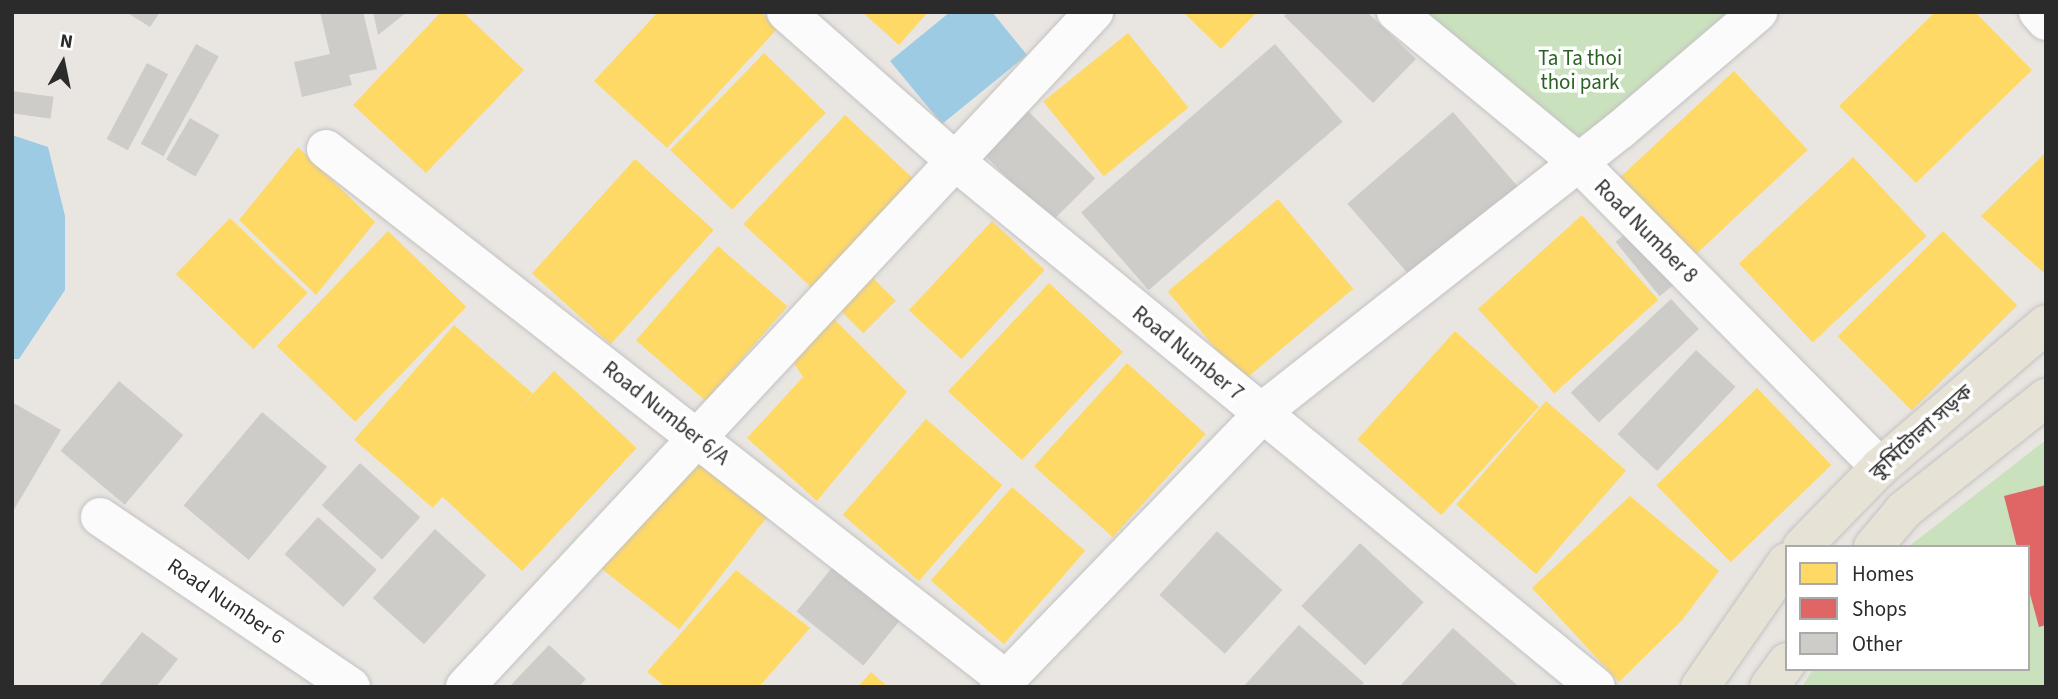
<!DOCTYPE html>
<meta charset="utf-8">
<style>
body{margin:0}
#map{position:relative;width:2058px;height:699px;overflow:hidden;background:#e9e6e2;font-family:"Source Sans 3","Noto Sans Bengali",sans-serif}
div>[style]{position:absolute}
.green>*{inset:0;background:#cae1be}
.water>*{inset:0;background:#9dcbe3}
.homes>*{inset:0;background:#ffd966;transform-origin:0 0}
.shops>*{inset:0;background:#e06666}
.building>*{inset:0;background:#ceccc9;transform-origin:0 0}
.roads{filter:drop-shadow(0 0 2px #c3c2c1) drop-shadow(0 0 2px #c3c2c1)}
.minor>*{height:38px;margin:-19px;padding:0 19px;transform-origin:19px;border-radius:19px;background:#fcfbfb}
.major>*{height:38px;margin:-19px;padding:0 19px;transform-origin:19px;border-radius:19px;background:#e6e3d6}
span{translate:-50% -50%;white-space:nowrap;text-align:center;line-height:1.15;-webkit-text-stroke:7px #fff;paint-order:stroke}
.park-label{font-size:21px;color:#296222}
.street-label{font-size:21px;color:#2b2b2b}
.frame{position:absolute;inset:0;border:14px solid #2b2b2b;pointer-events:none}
.legend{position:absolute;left:1785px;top:545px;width:245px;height:126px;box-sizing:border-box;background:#fff;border:2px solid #aaa;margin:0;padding:9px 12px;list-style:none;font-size:21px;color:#2b2b2b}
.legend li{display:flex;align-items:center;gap:14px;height:35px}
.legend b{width:35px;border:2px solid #aaa}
.north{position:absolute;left:28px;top:28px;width:70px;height:70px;-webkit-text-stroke:5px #fff;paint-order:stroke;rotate:9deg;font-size:19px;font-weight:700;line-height:28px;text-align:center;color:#2b2b2b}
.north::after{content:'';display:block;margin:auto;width:24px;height:32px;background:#2b2b2b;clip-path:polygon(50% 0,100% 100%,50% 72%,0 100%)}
</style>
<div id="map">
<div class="green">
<i style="clip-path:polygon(1415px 12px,1738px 12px,1580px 147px)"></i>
<i style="clip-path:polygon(2046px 440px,2046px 687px,1802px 687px,1813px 669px,2028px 669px,2028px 547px,1908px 547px)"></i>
</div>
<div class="water">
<i style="clip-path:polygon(950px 12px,992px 12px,1027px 55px,942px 124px,890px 61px)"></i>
<i style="clip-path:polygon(12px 135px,48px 147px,65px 216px,65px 290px,19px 359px,12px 359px)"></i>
</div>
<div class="homes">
<i style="clip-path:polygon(441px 12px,463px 12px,524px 70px,426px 173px,353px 105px)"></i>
<i style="clip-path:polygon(658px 12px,761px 12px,778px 28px,667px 148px,594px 81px)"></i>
<i style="clip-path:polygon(862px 12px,928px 12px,899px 45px)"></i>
<i style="clip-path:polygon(1183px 12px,1257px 12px,1221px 49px)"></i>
<i style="clip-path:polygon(1935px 12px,1975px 12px,2032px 70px,1916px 183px,1839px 106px)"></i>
<i style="left:1128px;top:33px;width:96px;height:109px;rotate:51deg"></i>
<i style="left:764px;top:53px;width:86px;height:135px;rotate:44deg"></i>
<i style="left:1734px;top:71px;width:108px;height:156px;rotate:47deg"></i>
<i style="left:845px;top:115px;width:98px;height:149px;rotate:43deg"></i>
<i style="clip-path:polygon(298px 147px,375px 222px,316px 295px,239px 220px)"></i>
<i style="clip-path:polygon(2046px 152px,2046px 275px,1981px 216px)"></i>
<i style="left:1853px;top:157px;width:108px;height:156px;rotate:47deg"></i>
<i style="left:635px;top:159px;width:106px;height:154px;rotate:42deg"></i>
<i style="left:1278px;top:199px;width:117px;height:144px;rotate:50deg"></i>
<i style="left:1582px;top:215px;width:114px;height:140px;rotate:48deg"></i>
<i style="left:230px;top:218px;width:108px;height:78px;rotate:44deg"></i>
<i style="left:992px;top:221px;width:72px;height:122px;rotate:43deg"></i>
<i style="left:388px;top:231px;width:109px;height:160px;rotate:44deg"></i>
<i style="left:1943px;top:231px;width:105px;height:149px;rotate:45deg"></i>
<i style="left:718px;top:246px;width:92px;height:125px;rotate:41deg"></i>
<i style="left:864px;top:269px;width:45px;height:46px;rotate:45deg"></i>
<i style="left:1049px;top:283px;width:101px;height:148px;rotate:43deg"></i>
<i style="clip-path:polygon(831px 316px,907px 392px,817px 501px,747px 438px,803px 377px,792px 360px)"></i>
<i style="left:454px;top:325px;width:104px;height:152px;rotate:41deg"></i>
<i style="left:1455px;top:331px;width:113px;height:146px;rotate:42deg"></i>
<i style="left:1127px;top:363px;width:106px;height:139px;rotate:42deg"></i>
<i style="left:554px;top:371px;width:113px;height:168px;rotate:43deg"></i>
<i style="left:1757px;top:388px;width:107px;height:140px;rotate:46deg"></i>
<i style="left:1546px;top:401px;width:106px;height:137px;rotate:41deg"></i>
<i style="left:926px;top:419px;width:101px;height:127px;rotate:41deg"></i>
<i style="left:691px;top:447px;width:103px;height:151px;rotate:38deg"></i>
<i style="left:1012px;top:487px;width:97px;height:124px;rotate:41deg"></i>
<i style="clip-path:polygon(1630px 496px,1719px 571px,1683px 619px,1619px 682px,1532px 588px)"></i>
<i style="clip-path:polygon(736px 570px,810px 628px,759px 687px,666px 687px,647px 672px)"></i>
<i style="clip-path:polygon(871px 672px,888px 687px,858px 687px)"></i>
</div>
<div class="shops">
<i style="clip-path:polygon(2046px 485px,2046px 625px,2039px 627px,2028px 587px,2028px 547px,2017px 547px,2004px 496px)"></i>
</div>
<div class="building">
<i style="clip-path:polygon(126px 12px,160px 12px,150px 27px)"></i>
<i style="clip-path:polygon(320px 12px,363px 12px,377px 69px,349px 75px,352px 85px,302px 97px,294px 62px,330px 54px)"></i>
<i style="clip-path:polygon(373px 12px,407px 12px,378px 35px)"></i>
<i style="clip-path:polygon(1288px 12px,1367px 12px,1416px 59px,1373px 103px,1284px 16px)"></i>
<i style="left:196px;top:44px;width:26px;height:114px;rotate:29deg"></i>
<i style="left:1275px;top:44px;width:103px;height:257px;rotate:49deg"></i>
<i style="left:147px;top:63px;width:24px;height:86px;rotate:28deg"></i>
<i style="left:12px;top:91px;width:42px;height:22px;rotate:8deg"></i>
<i style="left:1028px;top:111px;width:95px;height:62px;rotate:45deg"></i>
<i style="left:1453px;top:112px;width:110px;height:140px;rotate:49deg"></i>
<i style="left:190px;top:118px;width:34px;height:48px;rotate:30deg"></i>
<i style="left:1635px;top:226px;width:70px;height:25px;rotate:51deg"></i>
<i style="left:1671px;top:299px;width:41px;height:137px;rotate:47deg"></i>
<i style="left:1696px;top:350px;width:54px;height:115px;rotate:43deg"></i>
<i style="left:119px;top:381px;width:84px;height:91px;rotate:40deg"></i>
<i style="clip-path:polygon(12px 402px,61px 430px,12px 513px)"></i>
<i style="left:262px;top:412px;width:85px;height:122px;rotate:40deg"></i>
<i style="left:360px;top:463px;width:81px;height:57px;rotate:42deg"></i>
<i style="left:318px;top:517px;width:79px;height:50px;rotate:42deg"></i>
<i style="left:435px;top:529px;width:69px;height:93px;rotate:42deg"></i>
<i style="left:1217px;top:531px;width:88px;height:86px;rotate:42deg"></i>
<i style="left:1360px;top:543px;width:87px;height:86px;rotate:43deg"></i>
<i style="left:835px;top:564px;width:86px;height:61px;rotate:39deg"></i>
<i style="clip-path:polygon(1299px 625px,1364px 683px,1360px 687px,1243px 687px)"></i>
<i style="clip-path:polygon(1453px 628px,1517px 685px,1516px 687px,1399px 687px)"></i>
<i style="clip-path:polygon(142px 632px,178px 659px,156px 687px,98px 687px)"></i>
<i style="clip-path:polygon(549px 645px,586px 679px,579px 687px,509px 687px)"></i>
</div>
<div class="roads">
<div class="minor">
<i style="left:786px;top:12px;width:225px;rotate:41.4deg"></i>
<i style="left:955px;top:161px;width:829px;rotate:39.37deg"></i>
<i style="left:1396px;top:12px;width:236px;rotate:39.5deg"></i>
<i style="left:1578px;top:162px;width:429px;rotate:45.3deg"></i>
<i style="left:2038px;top:12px;width:12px;rotate:48deg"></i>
<i style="left:326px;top:149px;width:861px;rotate:37.97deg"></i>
<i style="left:100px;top:517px;width:303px;rotate:34.1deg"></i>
<i style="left:465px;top:687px;width:923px;rotate:-47.02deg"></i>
<i style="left:999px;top:687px;width:395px;rotate:-46deg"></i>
<i style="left:1273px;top:403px;width:442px;rotate:-38.2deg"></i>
<i style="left:1620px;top:130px;width:182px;rotate:-40.5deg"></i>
</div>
<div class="major">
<i style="left:1802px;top:547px;width:112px;rotate:-45.7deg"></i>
<i style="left:1880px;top:467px;width:219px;rotate:-40.7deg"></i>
<i style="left:1873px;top:547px;width:48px;rotate:-50deg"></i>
<i style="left:1904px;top:510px;width:181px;rotate:-38.3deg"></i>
<i style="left:1700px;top:687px;width:152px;rotate:-55.2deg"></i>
<i style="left:1769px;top:687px;width:31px;rotate:-54deg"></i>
</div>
</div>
<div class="park-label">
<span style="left:1580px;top:70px">Ta Ta thoi<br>thoi park</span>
</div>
<div class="street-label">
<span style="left:1646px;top:231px;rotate:45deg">Road Number 8</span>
<span style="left:1188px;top:353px;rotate:39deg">Road Number 7</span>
<span style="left:666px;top:413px;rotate:38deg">Road Number 6/A</span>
<span style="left:1921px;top:432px;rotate:-42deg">কুর্মিটোলা সড়ক</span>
<span style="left:226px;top:601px;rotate:34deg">Road Number 6</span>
</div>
<div class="frame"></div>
<ul class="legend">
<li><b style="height:19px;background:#ffd966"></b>Homes</li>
<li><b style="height:19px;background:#e06666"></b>Shops</li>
<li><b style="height:19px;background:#ceccc9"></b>Other</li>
</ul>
<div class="north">N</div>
</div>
